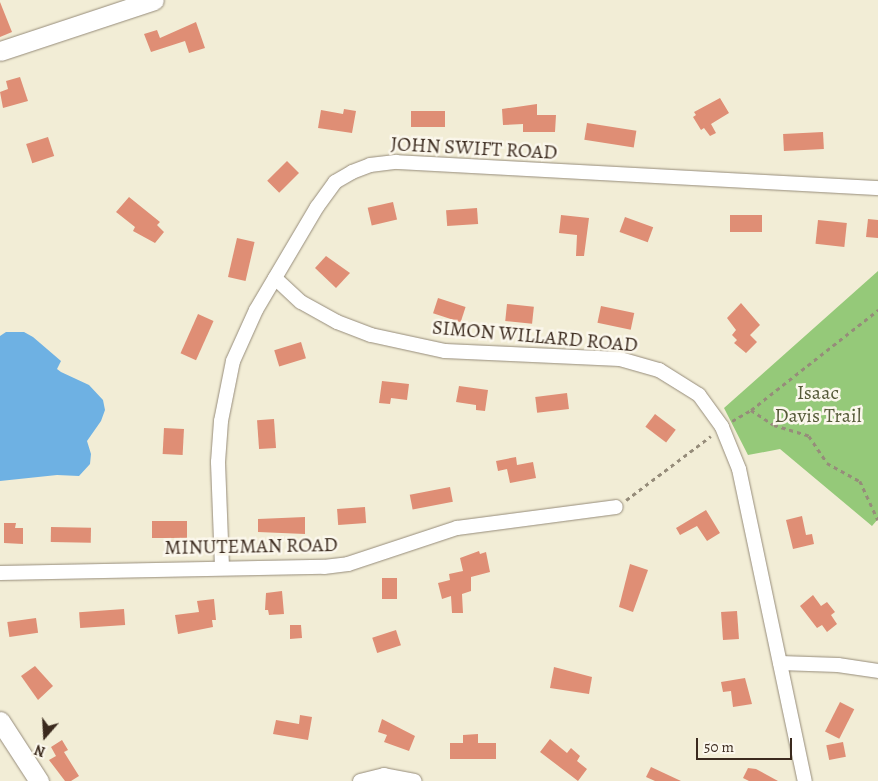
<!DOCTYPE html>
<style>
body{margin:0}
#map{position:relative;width:878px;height:781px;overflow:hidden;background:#f2edd6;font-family:Alegreya,serif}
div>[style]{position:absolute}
.green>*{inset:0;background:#95c979}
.water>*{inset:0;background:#6eb1e3}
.building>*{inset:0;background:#df8e75;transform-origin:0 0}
.path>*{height:2.5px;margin-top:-1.25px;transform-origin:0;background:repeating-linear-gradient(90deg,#968c7a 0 4px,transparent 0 8px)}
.roads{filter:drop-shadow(0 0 1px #968c7a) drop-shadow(0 0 1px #968c7a)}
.street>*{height:14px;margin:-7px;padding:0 7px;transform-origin:7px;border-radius:7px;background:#fff}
.secondary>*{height:19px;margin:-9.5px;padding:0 9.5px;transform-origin:9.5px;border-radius:9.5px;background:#fff}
span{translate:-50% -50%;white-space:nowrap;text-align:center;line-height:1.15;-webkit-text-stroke:5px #fbf7ec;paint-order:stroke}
.street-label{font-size:20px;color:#3b2a1e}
.park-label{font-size:20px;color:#565a39}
.north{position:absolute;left:20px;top:711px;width:50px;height:50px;-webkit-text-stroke:4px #fbf7ec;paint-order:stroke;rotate:199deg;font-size:14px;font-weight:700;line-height:20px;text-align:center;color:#3b2a1e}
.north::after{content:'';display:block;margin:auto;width:18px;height:22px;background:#3b2a1e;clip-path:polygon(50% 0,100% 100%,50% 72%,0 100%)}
.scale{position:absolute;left:696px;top:738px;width:96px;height:22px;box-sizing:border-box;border:2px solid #3b2a1e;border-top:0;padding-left:6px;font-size:15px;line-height:18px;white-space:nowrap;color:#3b2a1e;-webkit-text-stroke:4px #fbf7ec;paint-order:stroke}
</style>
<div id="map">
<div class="green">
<i style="clip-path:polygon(878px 271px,878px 519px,872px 526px,780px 449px,748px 455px,724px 408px)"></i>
</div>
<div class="water">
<i style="clip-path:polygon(6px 332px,24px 332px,33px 337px,61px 361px,57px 369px,61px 372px,89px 385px,103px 400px,105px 410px,101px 421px,87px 441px,91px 454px,90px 464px,79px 476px,57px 475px,0 481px,0 336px)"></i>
</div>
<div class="building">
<i style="clip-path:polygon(0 2px,12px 32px,0 37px)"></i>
<i style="clip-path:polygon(196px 22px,205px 48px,189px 53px,185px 41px,151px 52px,144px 34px,157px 30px,160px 38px)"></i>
<i style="clip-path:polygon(20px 77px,28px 101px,3px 108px,0 92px,8px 89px,6px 81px)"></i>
<i style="clip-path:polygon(720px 98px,729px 113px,711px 124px,716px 133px,710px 136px,704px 128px,701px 130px,693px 117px,696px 115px,694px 112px)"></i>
<i style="clip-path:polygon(537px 104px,537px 115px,556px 115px,555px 132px,523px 132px,523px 124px,503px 125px,502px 109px)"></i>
<i style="clip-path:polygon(344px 109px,356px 111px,352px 133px,318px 128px,321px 110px,343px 114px)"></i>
<i style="left:411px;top:111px;width:34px;height:16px"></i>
<i style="left:587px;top:123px;width:50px;height:17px;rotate:9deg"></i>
<i style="left:823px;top:132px;width:17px;height:40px;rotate:87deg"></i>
<i style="left:48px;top:137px;width:20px;height:23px;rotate:72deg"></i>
<i style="left:287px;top:161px;width:17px;height:28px;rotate:45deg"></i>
<i style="clip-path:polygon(129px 197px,160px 222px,157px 225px,164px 232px,155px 243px,133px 231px,135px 227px,116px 212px)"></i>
<i style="left:393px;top:202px;width:18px;height:26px;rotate:77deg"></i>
<i style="left:477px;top:208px;width:16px;height:31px;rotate:86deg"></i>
<i style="clip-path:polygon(561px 215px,589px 218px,584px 256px,576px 256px,577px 235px,559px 233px)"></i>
<i style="left:762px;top:215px;width:17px;height:32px;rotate:90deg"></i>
<i style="left:625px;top:217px;width:30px;height:16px;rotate:20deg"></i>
<i style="clip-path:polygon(868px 219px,878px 220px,878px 238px,866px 237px)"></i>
<i style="left:818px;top:220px;width:29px;height:24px;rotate:6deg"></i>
<i style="left:237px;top:238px;width:18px;height:40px;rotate:13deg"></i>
<i style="clip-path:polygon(326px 256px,350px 273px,336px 288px,315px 268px)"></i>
<i style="left:438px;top:298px;width:29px;height:16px;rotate:18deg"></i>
<i style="clip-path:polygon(741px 303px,760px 325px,750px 335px,757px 342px,746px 353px,734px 343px,737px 340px,732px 335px,736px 330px,727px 318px)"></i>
<i style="left:507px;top:304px;width:27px;height:17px;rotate:6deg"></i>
<i style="left:601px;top:306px;width:34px;height:17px;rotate:12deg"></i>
<i style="left:198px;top:314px;width:17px;height:43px;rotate:24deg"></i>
<i style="left:301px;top:342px;width:17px;height:28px;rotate:73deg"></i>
<i style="clip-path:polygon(382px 381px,409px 384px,407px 400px,391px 398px,390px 404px,379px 403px)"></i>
<i style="clip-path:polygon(459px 386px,488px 390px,485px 411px,476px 410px,476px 405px,456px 402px)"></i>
<i style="left:567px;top:393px;width:16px;height:32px;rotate:83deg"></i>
<i style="left:655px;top:414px;width:26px;height:16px;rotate:37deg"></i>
<i style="left:274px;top:419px;width:29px;height:17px;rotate:86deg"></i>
<i style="left:164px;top:428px;width:20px;height:26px;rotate:3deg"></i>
<i style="clip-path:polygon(516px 457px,517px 465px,533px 462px,536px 478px,510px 483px,507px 469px,498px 471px,496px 461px)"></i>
<i style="left:450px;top:487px;width:15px;height:41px;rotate:79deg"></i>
<i style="left:365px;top:507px;width:16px;height:28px;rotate:86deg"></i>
<i style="clip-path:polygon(706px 510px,720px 533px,707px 541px,697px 526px,680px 535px,676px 528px)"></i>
<i style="clip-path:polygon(802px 516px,806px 535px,812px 534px,814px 544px,793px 549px,786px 520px)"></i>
<i style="clip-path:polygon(305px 517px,305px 534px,258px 532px,258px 519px)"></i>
<i style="left:152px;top:521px;width:35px;height:17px"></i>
<i style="clip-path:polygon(4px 523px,16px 523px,15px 528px,23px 528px,23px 544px,4px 543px)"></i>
<i style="left:51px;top:527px;width:40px;height:15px;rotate:1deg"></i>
<i style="clip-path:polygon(479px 551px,480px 554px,486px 552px,490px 572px,471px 577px,471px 591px,462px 594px,463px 613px,452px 613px,451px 596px,442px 599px,438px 583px,450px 580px,449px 574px,463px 571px,460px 558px)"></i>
<i style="clip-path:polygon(630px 564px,648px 570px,633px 612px,619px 607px)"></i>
<i style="left:382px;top:578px;width:15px;height:21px"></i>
<i style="clip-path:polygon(282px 591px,284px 614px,269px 615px,268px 610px,265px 610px,266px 593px)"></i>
<i style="clip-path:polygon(813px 595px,821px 606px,827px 602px,835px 612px,831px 615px,837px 624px,827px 632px,822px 625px,817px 628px,800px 606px)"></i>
<i style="clip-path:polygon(214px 599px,216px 620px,212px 620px,213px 627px,178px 634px,175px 615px,199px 612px,197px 601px)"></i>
<i style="left:124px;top:609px;width:16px;height:45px;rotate:86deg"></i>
<i style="left:737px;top:611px;width:28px;height:16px;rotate:86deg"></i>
<i style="left:36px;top:618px;width:15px;height:29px;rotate:82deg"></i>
<i style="clip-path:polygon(290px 625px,301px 625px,302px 638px,290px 639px)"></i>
<i style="left:396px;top:630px;width:16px;height:25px;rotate:72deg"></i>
<i style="clip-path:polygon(35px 666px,53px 686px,38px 700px,21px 676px)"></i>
<i style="clip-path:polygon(554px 667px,592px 677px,589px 694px,550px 688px)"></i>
<i style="clip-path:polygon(745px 678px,752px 704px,733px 707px,731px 691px,723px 692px,721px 682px)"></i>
<i style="left:840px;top:702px;width:16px;height:33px;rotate:27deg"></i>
<i style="clip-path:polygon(300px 715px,312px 717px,308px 740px,273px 734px,276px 720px,299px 724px)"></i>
<i style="clip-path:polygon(382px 719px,415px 736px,409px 751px,384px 742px,387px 735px,378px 732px)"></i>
<i style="clip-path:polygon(478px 734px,478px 743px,496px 743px,496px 759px,450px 759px,450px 743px,463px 743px,463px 735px)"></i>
<i style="clip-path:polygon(550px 739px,567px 753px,571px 748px,580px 756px,577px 761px,587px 769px,578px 781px,540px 752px)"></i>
<i style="clip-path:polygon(62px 740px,68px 750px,64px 752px,79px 776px,71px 781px,65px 781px,49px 760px,56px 756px,51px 747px)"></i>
<i style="left:843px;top:742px;width:15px;height:17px;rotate:79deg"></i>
<i style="clip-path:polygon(651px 767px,681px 781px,655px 781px,646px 777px)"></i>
<i style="clip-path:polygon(748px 768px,756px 769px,778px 781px,749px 781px,743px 778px)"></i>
</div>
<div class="path">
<i style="left:751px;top:410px;width:27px;rotate:33deg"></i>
<i style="left:774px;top:425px;width:37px;rotate:17deg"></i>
<i style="left:809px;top:436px;width:32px;rotate:56deg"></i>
<i style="left:827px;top:463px;width:38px;rotate:29deg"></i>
<i style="left:860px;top:481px;width:43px;rotate:65.2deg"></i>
<i style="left:732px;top:421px;width:22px;rotate:-30deg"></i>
<i style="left:751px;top:410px;width:162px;rotate:-38.2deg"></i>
<i style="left:626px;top:500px;width:106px;rotate:-37deg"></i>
</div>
<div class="roads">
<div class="street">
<i style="left:275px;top:278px;width:35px;rotate:43deg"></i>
<i style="left:301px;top:302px;width:41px;rotate:29.1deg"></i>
<i style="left:337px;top:322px;width:36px;rotate:21deg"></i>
<i style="left:371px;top:335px;width:76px;rotate:12.2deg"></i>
<i style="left:445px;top:351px;width:175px;rotate:2.6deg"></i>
<i style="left:620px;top:359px;width:41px;rotate:15.8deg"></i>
<i style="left:659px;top:370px;width:47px;rotate:32deg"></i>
<i style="left:699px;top:395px;width:39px;rotate:54deg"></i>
<i style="left:722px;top:427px;width:45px;rotate:68deg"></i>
<i style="left:739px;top:469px;width:319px;rotate:78.1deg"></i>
<i style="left:222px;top:567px;width:105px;rotate:-92.2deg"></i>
<i style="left:218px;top:462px;width:41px;rotate:-85.8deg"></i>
<i style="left:221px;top:421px;width:61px;rotate:-78.7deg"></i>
<i style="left:233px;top:361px;width:56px;rotate:-65.7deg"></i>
<i style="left:256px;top:310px;width:120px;rotate:-59.4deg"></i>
<i style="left:317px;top:207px;width:31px;rotate:-54deg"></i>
<i style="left:335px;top:182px;width:20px;rotate:-30deg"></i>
<i style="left:352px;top:172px;width:19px;rotate:-21deg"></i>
<i style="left:370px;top:165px;width:26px;rotate:-7deg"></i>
<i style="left:396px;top:162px;width:483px;rotate:3.1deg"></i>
<i style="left:0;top:573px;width:324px;rotate:-1.1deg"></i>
<i style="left:324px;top:567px;width:24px;rotate:-7deg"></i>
<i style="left:348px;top:564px;width:115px;rotate:-18.3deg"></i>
<i style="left:457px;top:528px;width:160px;rotate:-7.5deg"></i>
<i style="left:780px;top:663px;width:58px;rotate:2deg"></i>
<i style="left:838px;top:665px;width:40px;rotate:8.5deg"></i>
<i style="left:360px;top:781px;width:25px;rotate:-14deg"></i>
<i style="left:384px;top:775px;width:31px;rotate:11deg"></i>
</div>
<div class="secondary">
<i style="left:0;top:51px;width:162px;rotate:-18.3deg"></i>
<i style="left:0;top:721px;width:72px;rotate:57deg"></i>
</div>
</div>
<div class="street-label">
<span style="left:474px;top:148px;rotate:3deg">JOHN SWIFT ROAD</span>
<span style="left:535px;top:336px;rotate:5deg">SIMON WILLARD ROAD</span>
<span style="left:251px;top:546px;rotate:-1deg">MINUTEMAN ROAD</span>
</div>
<div class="park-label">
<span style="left:818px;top:404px">Isaac<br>Davis Trail</span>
</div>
<div class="north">N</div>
<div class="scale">50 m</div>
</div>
